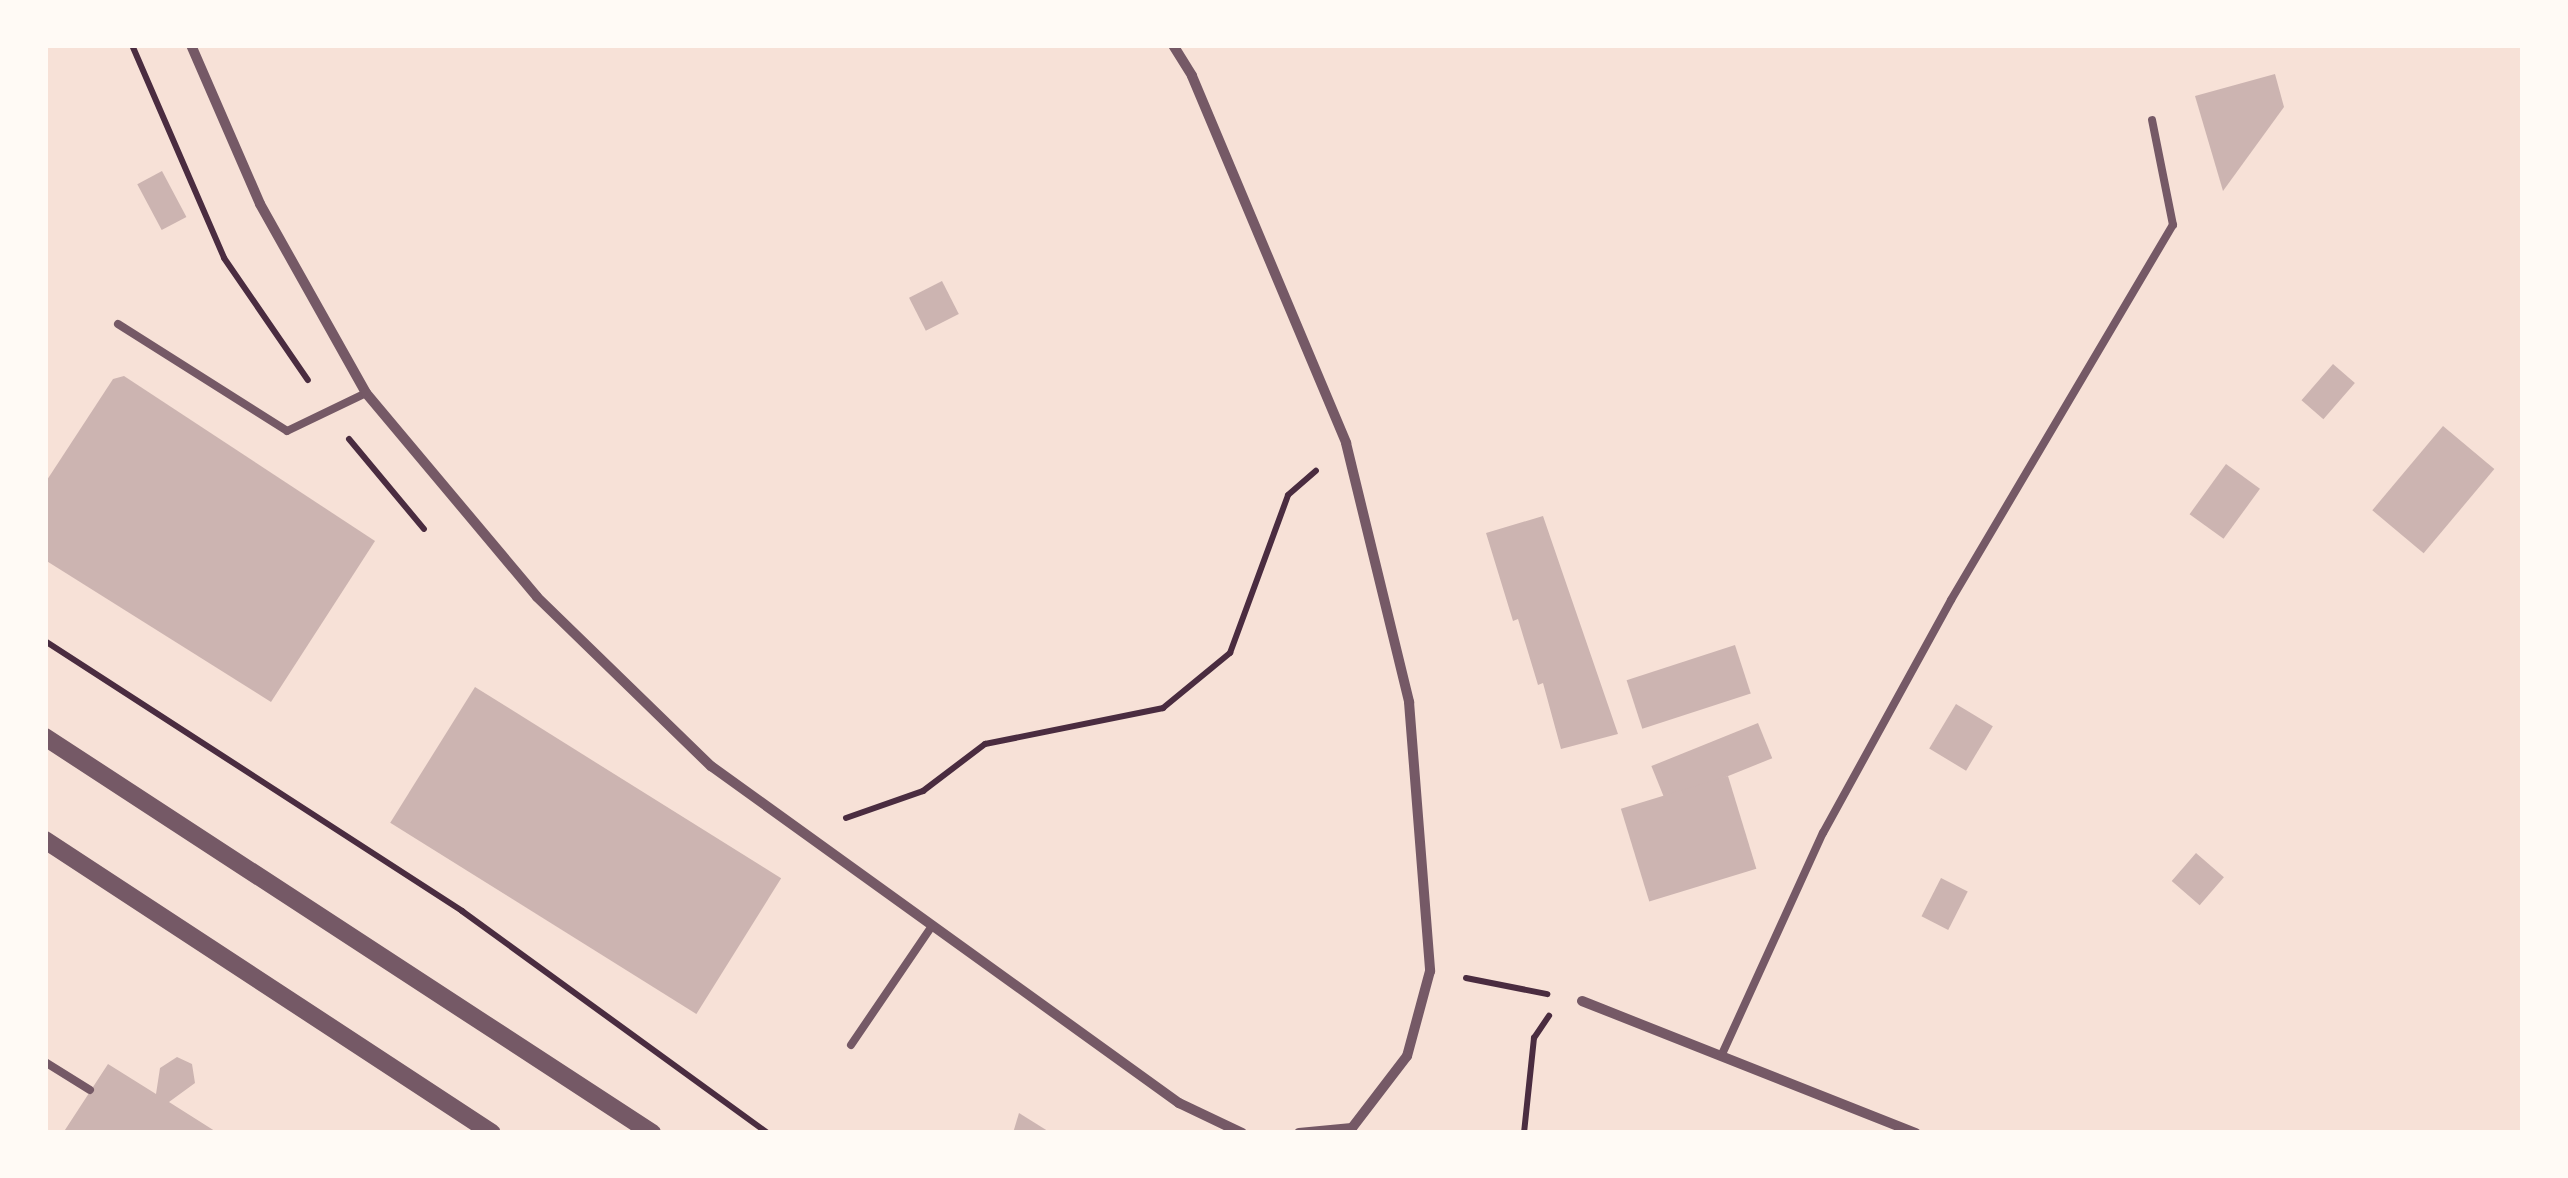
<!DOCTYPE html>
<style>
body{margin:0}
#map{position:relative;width:2568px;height:1178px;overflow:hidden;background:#f7e1d7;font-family:Commissioner,sans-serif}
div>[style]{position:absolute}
.building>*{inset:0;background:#ccb4b1;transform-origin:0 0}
.path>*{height:6px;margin:-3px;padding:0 3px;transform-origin:3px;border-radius:3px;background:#4a2c40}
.service>*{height:8px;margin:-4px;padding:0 4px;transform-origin:4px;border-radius:4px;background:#755966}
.minor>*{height:10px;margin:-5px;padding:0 5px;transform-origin:5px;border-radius:5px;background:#755966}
.tertiary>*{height:18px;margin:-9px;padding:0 9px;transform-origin:9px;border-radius:9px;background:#755966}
span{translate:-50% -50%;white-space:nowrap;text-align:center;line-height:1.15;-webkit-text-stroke:8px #fffaf5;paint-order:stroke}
.frame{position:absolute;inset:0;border:48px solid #fffaf5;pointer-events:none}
</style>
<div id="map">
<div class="building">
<i style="clip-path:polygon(2275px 74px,2284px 107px,2223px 191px,2195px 96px)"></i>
<i style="left:162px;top:171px;width:52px;height:28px;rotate:62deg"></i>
<i style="left:942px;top:281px;width:37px;height:37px;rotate:63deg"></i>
<i style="left:2333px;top:364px;width:29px;height:48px;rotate:41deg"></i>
<i style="clip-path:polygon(124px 376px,375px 541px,271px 702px,45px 560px,45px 483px,113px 379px)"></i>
<i style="left:2443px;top:426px;width:67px;height:110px;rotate:40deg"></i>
<i style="left:2226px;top:464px;width:42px;height:62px;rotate:36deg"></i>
<i style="clip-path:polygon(1543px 516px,1618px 734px,1561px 749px,1543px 683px,1538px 685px,1518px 619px,1513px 621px,1486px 533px)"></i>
<i style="left:1735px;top:645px;width:51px;height:114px;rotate:72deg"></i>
<i style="left:475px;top:687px;width:361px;height:160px;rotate:32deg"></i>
<i style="left:1956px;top:704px;width:43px;height:52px;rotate:31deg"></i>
<i style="left:1758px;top:723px;width:38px;height:115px;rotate:68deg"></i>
<i style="left:1728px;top:776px;width:97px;height:112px;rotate:73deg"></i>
<i style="left:2196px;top:853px;width:37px;height:37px;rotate:41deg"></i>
<i style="left:1941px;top:878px;width:30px;height:43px;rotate:27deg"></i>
<i style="clip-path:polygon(177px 1057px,192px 1064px,195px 1083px,169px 1102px,218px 1133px,63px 1133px,108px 1064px,156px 1094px,160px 1068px)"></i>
<i style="clip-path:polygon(1019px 1113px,1051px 1133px,1013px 1133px)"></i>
</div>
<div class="path">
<i style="left:132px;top:45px;width:232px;rotate:66.6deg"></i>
<i style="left:224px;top:258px;width:148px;rotate:55.5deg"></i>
<i style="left:349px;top:439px;width:117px;rotate:50.2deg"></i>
<i style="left:45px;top:641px;width:497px;rotate:32.9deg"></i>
<i style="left:462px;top:911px;width:378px;rotate:36deg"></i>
<i style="left:846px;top:818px;width:82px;rotate:-19.3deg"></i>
<i style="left:923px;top:791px;width:78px;rotate:-37.2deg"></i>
<i style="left:985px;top:744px;width:182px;rotate:-11.4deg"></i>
<i style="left:1163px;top:708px;width:87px;rotate:-39.4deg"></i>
<i style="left:1230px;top:653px;width:168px;rotate:-69.8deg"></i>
<i style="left:1288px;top:495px;width:37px;rotate:-41deg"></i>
<i style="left:1466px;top:978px;width:83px;rotate:11.2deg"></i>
<i style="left:1524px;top:1133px;width:96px;rotate:-84deg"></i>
<i style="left:1534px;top:1038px;width:27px;rotate:-56deg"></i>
</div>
<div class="service">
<i style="left:118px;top:324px;width:200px;rotate:32.3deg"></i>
<i style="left:287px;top:431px;width:88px;rotate:-25.7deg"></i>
<i style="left:851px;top:1045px;width:144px;rotate:-55.8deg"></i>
<i style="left:1723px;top:1052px;width:241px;rotate:-65.5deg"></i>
<i style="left:1823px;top:833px;width:266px;rotate:-61.2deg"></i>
<i style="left:1951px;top:600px;width:436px;rotate:-59.4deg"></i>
<i style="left:2173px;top:225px;width:107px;rotate:-101.3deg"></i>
<i style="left:45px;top:1062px;width:53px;rotate:31.9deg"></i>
</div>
<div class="minor">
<i style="left:191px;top:45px;width:173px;rotate:66.5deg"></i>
<i style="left:260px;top:204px;width:217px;rotate:60.7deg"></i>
<i style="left:366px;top:393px;width:266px;rotate:50deg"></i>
<i style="left:537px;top:597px;width:243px;rotate:44.2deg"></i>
<i style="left:711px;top:766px;width:577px;rotate:35.76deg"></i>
<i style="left:1179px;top:1103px;width:70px;rotate:25.5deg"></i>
<i style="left:1173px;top:45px;width:36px;rotate:58deg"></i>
<i style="left:1192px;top:76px;width:398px;rotate:67.2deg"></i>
<i style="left:1346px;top:443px;width:267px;rotate:76.3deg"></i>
<i style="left:1409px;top:702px;width:270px;rotate:85.5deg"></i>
<i style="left:1430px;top:971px;width:88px;rotate:105.1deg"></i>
<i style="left:1407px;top:1056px;width:91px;rotate:127.4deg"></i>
<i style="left:1582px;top:1001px;width:359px;rotate:21.6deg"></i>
<i style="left:1299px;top:1133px;width:53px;rotate:-5.4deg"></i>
</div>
<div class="tertiary">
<i style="left:45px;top:737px;width:725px;rotate:33.12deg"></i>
<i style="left:45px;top:840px;width:534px;rotate:33.24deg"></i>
</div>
<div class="frame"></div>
</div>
